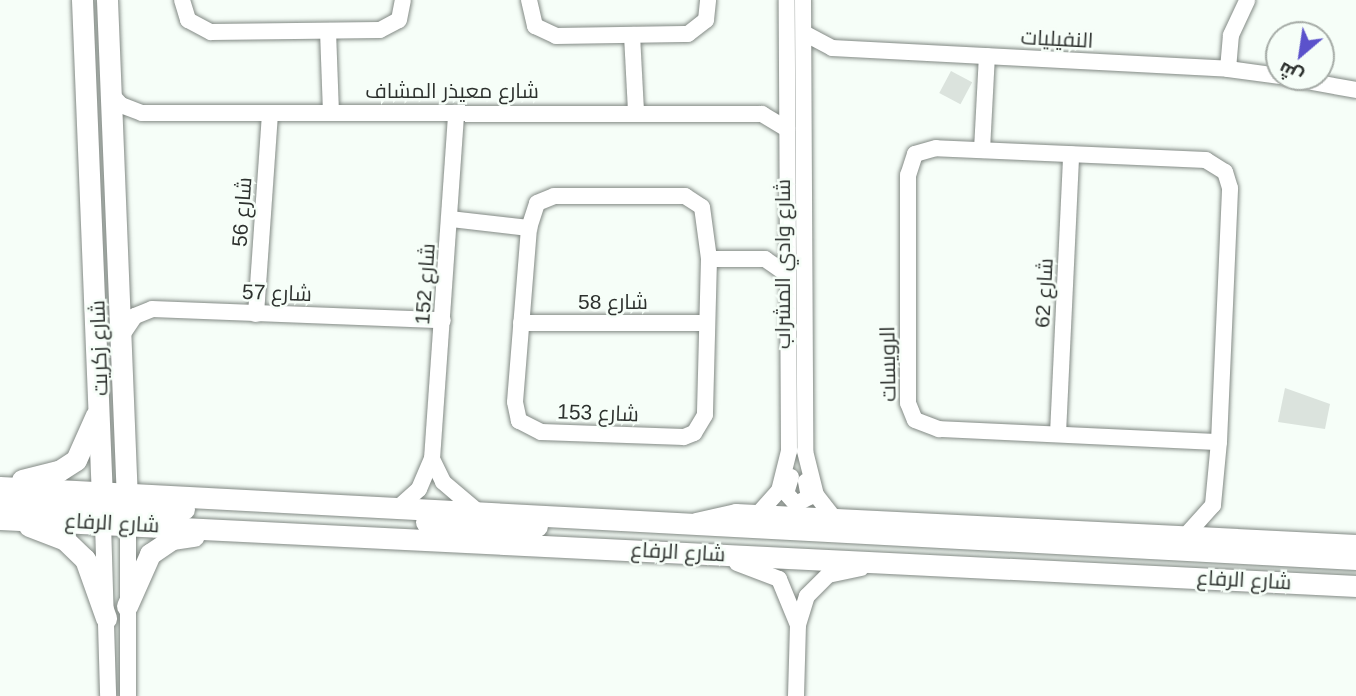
<!DOCTYPE html>
<meta charset="utf-8">
<style>
body{margin:0}
#map{position:relative;width:1356px;height:696px;overflow:hidden;background:#f6fef8;font-family:Arial,Cairo,sans-serif}
div>[style]{position:absolute}
.building>*{inset:0;background:#dbe3dd;transform-origin:0 0}
.roads{filter:drop-shadow(0 0 2px #828984) drop-shadow(0 0 2px #828984)}
.minor>*{height:16px;margin:-8px;padding:0 8px;transform-origin:8px;border-radius:8px;background:#fff}
.major>*{height:21px;margin:-10.5px;padding:0 10.5px;transform-origin:10.5px;border-radius:10.5px;background:#fff}
span{translate:-50% -50%;white-space:nowrap;text-align:center;line-height:1.15;-webkit-text-stroke:5px #f6fef8;paint-order:stroke}
.street-label{font-size:21px;color:#2d312e}
.north{position:absolute;left:1265px;top:21px;width:70px;height:70px;box-sizing:border-box;background:#f6fef8;border:2px solid #a6aca7;border-radius:50%;rotate:209deg;font-size:19px;font-weight:700;line-height:28px;text-align:center;color:#2d312e}
.north::after{content:'';display:block;margin:auto;width:24px;height:32px;background:#5b52cb;clip-path:polygon(50% 0,100% 100%,50% 72%,0 100%)}
</style>
<div id="map">
<div class="building">
<i style="left:951px;top:71px;width:24px;height:25px;rotate:28deg"></i>
<i style="clip-path:polygon(1285px 388px,1330px 404px,1325px 429px,1278px 422px)"></i>
</div>
<div class="roads">
<div class="minor">
<i style="left:182px;top:0;width:21px;rotate:73deg"></i>
<i style="left:188px;top:20px;width:26px;rotate:28deg"></i>
<i style="left:211px;top:32px;width:169px;rotate:-0.7deg"></i>
<i style="left:380px;top:30px;width:21px;rotate:-28deg"></i>
<i style="left:399px;top:20px;width:20px;rotate:-79deg"></i>
<i style="left:529px;top:0;width:27px;rotate:77deg"></i>
<i style="left:535px;top:26px;width:23px;rotate:25deg"></i>
<i style="left:556px;top:36px;width:132px;rotate:-0.9deg"></i>
<i style="left:688px;top:34px;width:23px;rotate:-38deg"></i>
<i style="left:706px;top:20px;width:20px;rotate:-84deg"></i>
<i style="left:803px;top:0;width:451px;rotate:89.7deg"></i>
<i style="left:805px;top:451px;width:45px;rotate:76deg"></i>
<i style="left:816px;top:495px;width:31px;rotate:52deg"></i>
<i style="left:328px;top:31px;width:81px;rotate:87.9deg"></i>
<i style="left:804px;top:33px;width:32px;rotate:28deg"></i>
<i style="left:832px;top:48px;width:397px;rotate:3deg"></i>
<i style="left:1228px;top:69px;width:51px;rotate:7.8deg"></i>
<i style="left:632px;top:35px;width:77px;rotate:87deg"></i>
<i style="left:1228px;top:69px;width:34px;rotate:-85deg"></i>
<i style="left:1231px;top:35px;width:38px;rotate:-65deg"></i>
<i style="left:1284px;top:77px;width:73px;rotate:10.2deg"></i>
<i style="left:111px;top:94px;width:15px;rotate:48deg"></i>
<i style="left:121px;top:105px;width:22px;rotate:21deg"></i>
<i style="left:142px;top:113px;width:620px;rotate:0.09deg"></i>
<i style="left:762px;top:114px;width:29px;rotate:31deg"></i>
<i style="left:982px;top:150px;width:94px;rotate:-87deg"></i>
<i style="left:554px;top:196px;width:131px"></i>
<i style="left:685px;top:196px;width:20px;rotate:33deg"></i>
<i style="left:702px;top:207px;width:52px;rotate:82.3deg"></i>
<i style="left:709px;top:259px;width:156px;rotate:91.5deg"></i>
<i style="left:705px;top:415px;width:21px;rotate:121deg"></i>
<i style="left:694px;top:433px;width:11px;rotate:158deg"></i>
<i style="left:684px;top:437px;width:143px;rotate:-178deg"></i>
<i style="left:541px;top:432px;width:25px;rotate:-153deg"></i>
<i style="left:519px;top:421px;width:19px;rotate:-102deg"></i>
<i style="left:515px;top:402px;width:175px;rotate:-85.4deg"></i>
<i style="left:529px;top:228px;width:26px;rotate:-72deg"></i>
<i style="left:537px;top:203px;width:18px;rotate:-22deg"></i>
<i style="left:451px;top:219px;width:79px;rotate:6.6deg"></i>
<i style="left:709px;top:259px;width:56px"></i>
<i style="left:765px;top:259px;width:28px;rotate:35deg"></i>
<i style="left:256px;top:314px;width:200px;rotate:-86deg"></i>
<i style="left:521px;top:323px;width:184px"></i>
<i style="left:122px;top:335px;width:23px;rotate:-56deg"></i>
<i style="left:135px;top:316px;width:18px;rotate:-22deg"></i>
<i style="left:152px;top:309px;width:291px;rotate:2.2deg"></i>
<i style="left:1058px;top:434px;width:280px;rotate:-87.3deg"></i>
<i style="left:432px;top:459px;width:25px;rotate:64deg"></i>
<i style="left:443px;top:482px;width:43px;rotate:40.3deg"></i>
<i style="left:791px;top:477px;width:17px;rotate:107deg"></i>
<i style="left:786px;top:493px;width:15px;rotate:48deg"></i>
<i style="left:796px;top:504px;width:15px;rotate:-28deg"></i>
<i style="left:809px;top:497px;width:16px;rotate:-101deg"></i>
<i style="left:399px;top:507px;width:27px;rotate:-42deg"></i>
<i style="left:419px;top:489px;width:33px;rotate:-67deg"></i>
<i style="left:432px;top:459px;width:347px;rotate:-86deg"></i>
<i style="left:758px;top:514px;width:31px;rotate:-48deg"></i>
<i style="left:779px;top:491px;width:41px;rotate:-76deg"></i>
<i style="left:789px;top:451px;width:451px;rotate:-90.3deg"></i>
<i style="left:696px;top:521px;width:41px;rotate:-12.7deg"></i>
<i style="left:736px;top:512px;width:621px;rotate:2.86deg"></i>
<i style="left:103px;top:523px;width:173px;rotate:88.3deg"></i>
<i style="left:128px;top:524px;width:172px;rotate:90deg"></i>
<i style="left:1187px;top:534px;width:39px;rotate:-48deg"></i>
<i style="left:1213px;top:505px;width:63px;rotate:-84.6deg"></i>
<i style="left:1219px;top:442px;width:254px;rotate:-87.5deg"></i>
<i style="left:1230px;top:188px;width:17px;rotate:-107deg"></i>
<i style="left:1225px;top:172px;width:22px;rotate:-148deg"></i>
<i style="left:1206px;top:160px;width:270px;rotate:-177.5deg"></i>
<i style="left:936px;top:148px;width:22px;rotate:164deg"></i>
<i style="left:915px;top:154px;width:22px;rotate:108deg"></i>
<i style="left:908px;top:175px;width:228px;rotate:90deg"></i>
<i style="left:908px;top:403px;width:18px;rotate:68deg"></i>
<i style="left:915px;top:420px;width:26px;rotate:21deg"></i>
<i style="left:939px;top:429px;width:280px;rotate:2.7deg"></i>
<i style="left:737px;top:563px;width:45px;rotate:20.9deg"></i>
<i style="left:779px;top:579px;width:50px;rotate:67.6deg"></i>
<i style="left:796px;top:696px;width:71px;rotate:-88.4deg"></i>
<i style="left:798px;top:625px;width:30px;rotate:-73deg"></i>
<i style="left:807px;top:596px;width:30px;rotate:-45deg"></i>
<i style="left:828px;top:575px;width:34px;rotate:-12deg"></i>
</div>
<div class="major">
<i style="left:82px;top:0;width:523px;rotate:87.7deg"></i>
<i style="left:107px;top:0;width:524px;rotate:87.71deg"></i>
<i style="left:22px;top:480px;width:38px;rotate:-14deg"></i>
<i style="left:59px;top:471px;width:20px;rotate:-33deg"></i>
<i style="left:76px;top:460px;width:49px;rotate:-66deg"></i>
<i style="left:0;top:487px;width:1358px;rotate:3.04deg"></i>
<i style="left:0;top:502px;width:116px;rotate:2deg"></i>
<i style="left:116px;top:513px;width:13px;rotate:-23deg"></i>
<i style="left:128px;top:508px;width:56px;rotate:1deg"></i>
<i style="left:0;top:519px;width:1358px;rotate:2.83deg"></i>
<i style="left:426px;top:522px;width:111px;rotate:2.1deg"></i>
<i style="left:29px;top:526px;width:39px;rotate:21deg"></i>
<i style="left:65px;top:540px;width:28px;rotate:44deg"></i>
<i style="left:85px;top:559px;width:63px;rotate:70.4deg"></i>
<i style="left:127px;top:606px;width:57px;rotate:-66.1deg"></i>
<i style="left:150px;top:554px;width:27px;rotate:-34deg"></i>
<i style="left:172px;top:539px;width:22px;rotate:-8deg"></i>
</div>
</div>
<div class="street-label">
<span style="left:1057px;top:39px;rotate:3deg">النفيليات</span>
<span style="left:452px;top:91px">شارع معيذر المشاف</span>
<span style="left:242px;top:212px;rotate:-86deg">شارع 56</span>
<span style="left:783px;top:264px;rotate:-90deg">شارع وادي المشراب</span>
<span style="left:425px;top:284px;rotate:-86deg">شارع 152</span>
<span style="left:277px;top:293px;rotate:2deg">شارع 57</span>
<span style="left:1044px;top:293px;rotate:-87deg">شارع 62</span>
<span style="left:613px;top:302px">شارع 58</span>
<span style="left:99px;top:348px;rotate:-92deg">شارع زكريت</span>
<span style="left:888px;top:364px;rotate:-91deg">الرويسات</span>
<span style="left:598px;top:413px;rotate:2deg">شارع 153</span>
<span style="left:112px;top:523px;rotate:3deg">شارع الرفاع</span>
<span style="left:678px;top:552px;rotate:3deg">شارع الرفاع</span>
<span style="left:1244px;top:580px;rotate:3deg">شارع الرفاع</span>
</div>
<div class="north">ش</div>
</div>
